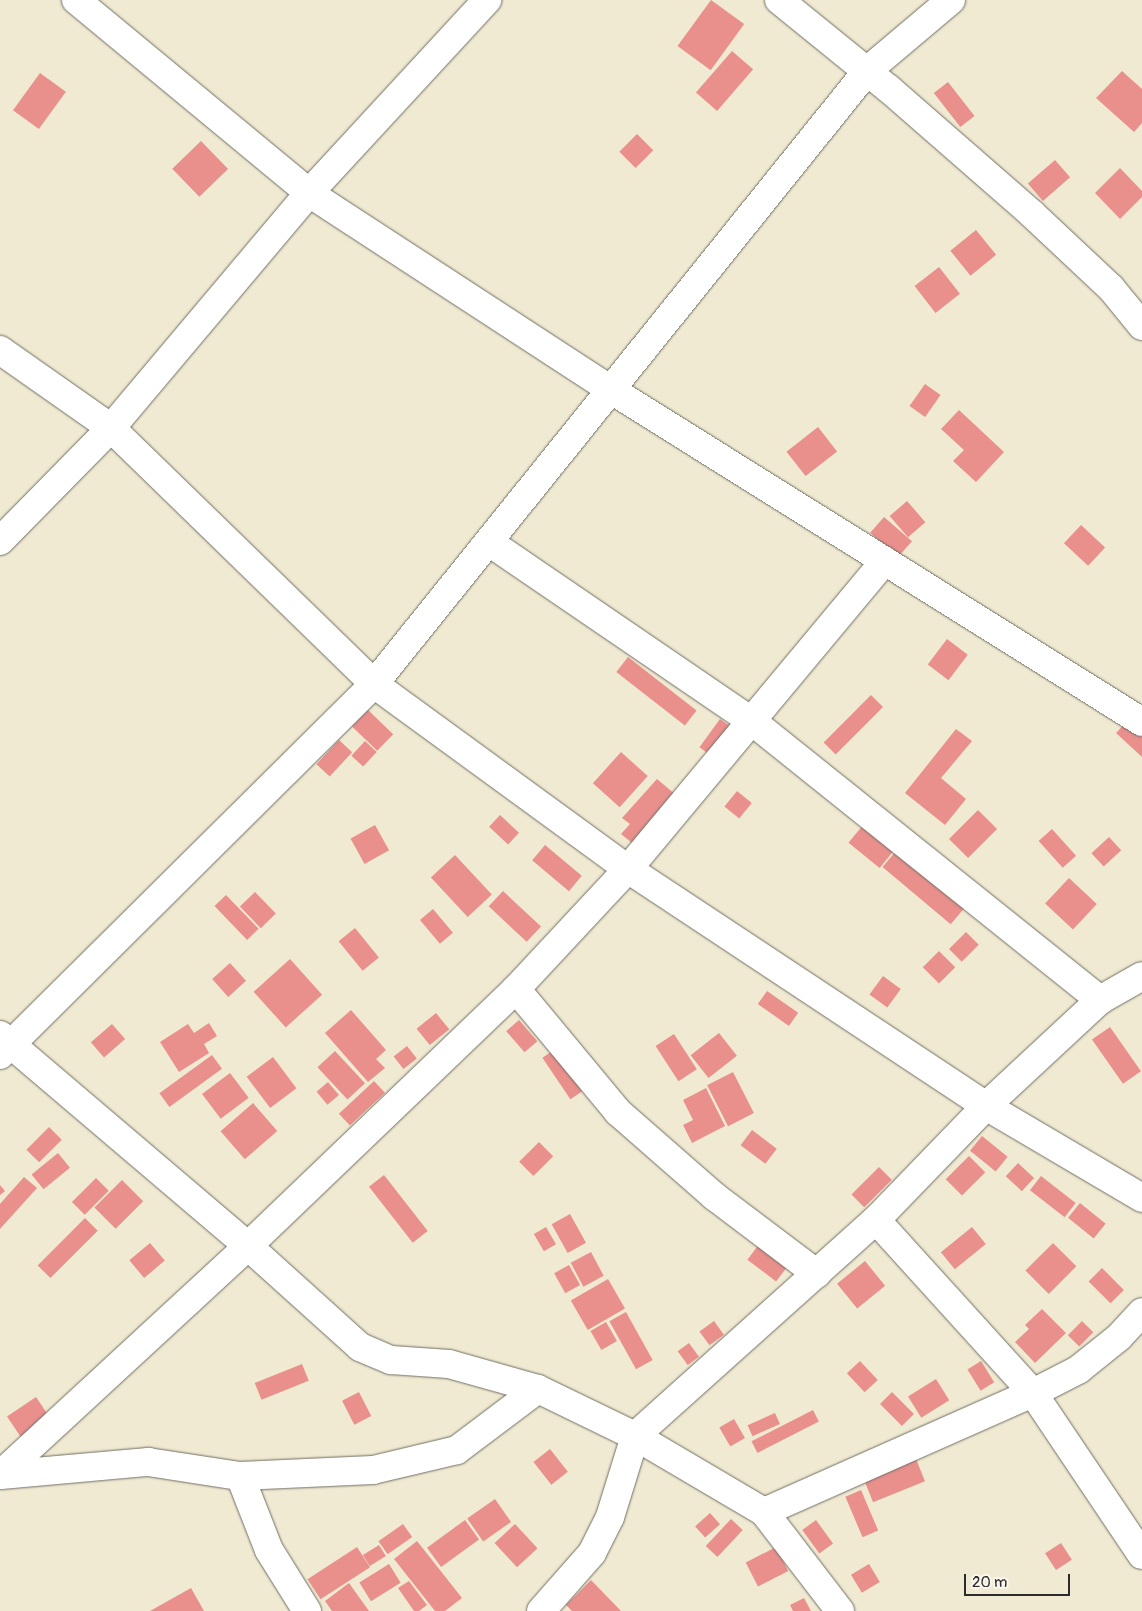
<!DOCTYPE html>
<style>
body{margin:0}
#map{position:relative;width:1142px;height:1611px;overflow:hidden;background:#f1ead2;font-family:Pangolin,sans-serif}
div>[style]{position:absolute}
.building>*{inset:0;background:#e9908d;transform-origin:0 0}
.roads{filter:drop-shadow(0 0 1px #706e65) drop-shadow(0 0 1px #706e65)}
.minor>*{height:28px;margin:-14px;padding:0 14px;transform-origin:14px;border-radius:14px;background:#fff}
span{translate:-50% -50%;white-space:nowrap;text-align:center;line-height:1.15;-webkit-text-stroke:4px #fbf7ec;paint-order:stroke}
.scale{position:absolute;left:964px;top:1574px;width:106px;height:22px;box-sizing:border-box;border:2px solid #2b2b2b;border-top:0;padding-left:6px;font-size:15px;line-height:18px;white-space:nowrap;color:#2b2b2b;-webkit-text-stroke:4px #fbf7ec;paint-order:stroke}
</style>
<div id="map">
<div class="building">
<i style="left:711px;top:0;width:41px;height:57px;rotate:36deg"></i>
<i style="left:732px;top:51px;width:28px;height:55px;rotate:41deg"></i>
<i style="clip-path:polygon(1122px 71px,1142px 89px,1142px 123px,1134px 132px,1096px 98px)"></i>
<i style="left:40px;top:73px;width:32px;height:46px;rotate:36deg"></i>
<i style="left:948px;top:82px;width:43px;height:18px;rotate:52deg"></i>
<i style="left:637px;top:134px;width:23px;height:25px;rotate:45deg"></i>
<i style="left:201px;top:141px;width:39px;height:40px;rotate:46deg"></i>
<i style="left:1055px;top:160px;width:23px;height:36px;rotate:49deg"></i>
<i style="clip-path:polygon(1120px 168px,1142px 191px,1142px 197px,1120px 219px,1095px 193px)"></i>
<i style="left:976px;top:230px;width:32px;height:33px;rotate:51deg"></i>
<i style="left:939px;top:267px;width:34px;height:31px;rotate:52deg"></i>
<i style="left:925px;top:384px;width:19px;height:27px;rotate:35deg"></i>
<i style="clip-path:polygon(959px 410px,1004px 452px,976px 482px,953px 461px,964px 450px,941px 429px)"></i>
<i style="left:818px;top:427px;width:31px;height:40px;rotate:52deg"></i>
<i style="left:907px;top:501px;width:28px;height:23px;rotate:49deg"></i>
<i style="left:884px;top:517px;width:37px;height:21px;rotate:41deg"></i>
<i style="left:1081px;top:525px;width:33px;height:25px;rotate:43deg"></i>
<i style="left:947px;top:639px;width:26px;height:32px;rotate:37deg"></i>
<i style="left:628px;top:657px;width:87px;height:19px;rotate:38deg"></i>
<i style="left:871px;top:695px;width:17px;height:67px;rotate:45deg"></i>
<i style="left:368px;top:710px;width:35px;height:23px;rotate:44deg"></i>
<i style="clip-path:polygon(1130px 718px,1142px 728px,1142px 757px,1116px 733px)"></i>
<i style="left:720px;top:719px;width:14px;height:35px;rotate:36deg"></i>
<i style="clip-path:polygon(956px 729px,972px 741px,941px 778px,966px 799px,945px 825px,905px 793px)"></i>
<i style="left:339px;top:740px;width:18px;height:33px;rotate:43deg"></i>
<i style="left:365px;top:741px;width:16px;height:20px;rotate:43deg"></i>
<i style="left:621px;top:752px;width:36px;height:42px;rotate:42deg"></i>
<i style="clip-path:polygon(657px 779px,676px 795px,632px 843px,621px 834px,630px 824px,622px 818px)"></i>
<i style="left:737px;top:791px;width:19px;height:20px;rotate:39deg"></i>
<i style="left:978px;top:810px;width:27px;height:41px;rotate:45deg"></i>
<i style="left:500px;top:815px;width:26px;height:16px;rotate:43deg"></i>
<i style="left:375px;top:825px;width:29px;height:28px;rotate:61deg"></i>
<i style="left:863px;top:825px;width:40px;height:23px;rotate:39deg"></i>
<i style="left:1052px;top:829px;width:36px;height:18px;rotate:48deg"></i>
<i style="left:1109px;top:837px;width:18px;height:24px;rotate:47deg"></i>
<i style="left:545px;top:845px;width:48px;height:20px;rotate:40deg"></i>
<i style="left:896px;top:851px;width:89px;height:21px;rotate:40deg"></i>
<i style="left:455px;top:855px;width:54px;height:33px;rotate:47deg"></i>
<i style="left:1069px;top:878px;width:38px;height:35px;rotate:43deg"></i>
<i style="left:503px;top:891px;width:52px;height:21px;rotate:43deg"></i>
<i style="left:255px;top:892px;width:30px;height:21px;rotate:46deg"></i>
<i style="left:226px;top:895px;width:47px;height:16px;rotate:46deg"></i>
<i style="left:433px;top:909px;width:31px;height:17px;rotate:50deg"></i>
<i style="left:355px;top:928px;width:38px;height:21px;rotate:51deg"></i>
<i style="left:966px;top:932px;width:18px;height:24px;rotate:45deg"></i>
<i style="left:939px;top:951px;width:23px;height:23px;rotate:45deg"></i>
<i style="left:290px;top:959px;width:48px;height:49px;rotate:48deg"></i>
<i style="left:230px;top:963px;width:24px;height:24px;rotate:48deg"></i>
<i style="left:883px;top:976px;width:22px;height:23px;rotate:36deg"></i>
<i style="left:767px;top:991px;width:38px;height:16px;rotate:35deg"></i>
<i style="clip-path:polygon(351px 1010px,386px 1050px,376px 1059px,385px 1068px,368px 1082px,325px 1033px)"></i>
<i style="left:436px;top:1013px;width:21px;height:25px;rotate:51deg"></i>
<i style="left:519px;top:1020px;width:28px;height:17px;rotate:49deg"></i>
<i style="clip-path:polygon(209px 1023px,217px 1036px,204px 1044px,209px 1053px,179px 1072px,160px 1042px,188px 1024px,194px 1033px)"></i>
<i style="left:112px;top:1024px;width:20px;height:28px;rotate:49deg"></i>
<i style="left:1110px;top:1027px;width:54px;height:22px;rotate:55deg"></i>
<i style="left:719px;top:1033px;width:29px;height:36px;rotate:52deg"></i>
<i style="left:674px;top:1034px;width:42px;height:22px;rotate:57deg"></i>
<i style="left:407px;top:1046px;width:16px;height:17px;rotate:52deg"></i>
<i style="left:554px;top:1050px;width:50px;height:14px;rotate:56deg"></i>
<i style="left:335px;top:1051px;width:44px;height:24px;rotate:47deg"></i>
<i style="left:212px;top:1055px;width:17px;height:65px;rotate:54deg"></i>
<i style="left:273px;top:1057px;width:39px;height:33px;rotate:53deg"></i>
<i style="left:733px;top:1072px;width:46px;height:29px;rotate:63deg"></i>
<i style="left:230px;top:1073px;width:31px;height:35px;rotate:53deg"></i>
<i style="left:374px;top:1081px;width:16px;height:48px;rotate:47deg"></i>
<i style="left:328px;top:1082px;width:17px;height:15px;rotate:50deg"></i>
<i style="clip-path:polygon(706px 1088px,725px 1126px,692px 1143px,683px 1125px,693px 1120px,683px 1100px)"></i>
<i style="left:253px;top:1103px;width:37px;height:43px;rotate:49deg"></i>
<i style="left:49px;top:1127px;width:18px;height:32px;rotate:45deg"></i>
<i style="left:752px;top:1130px;width:31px;height:19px;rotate:37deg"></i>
<i style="left:982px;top:1136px;width:33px;height:19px;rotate:39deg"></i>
<i style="left:539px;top:1142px;width:20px;height:28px;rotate:45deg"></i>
<i style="left:58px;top:1153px;width:19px;height:34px;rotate:51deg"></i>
<i style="left:969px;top:1156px;width:23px;height:33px;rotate:45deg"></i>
<i style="left:1018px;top:1163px;width:22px;height:18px;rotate:43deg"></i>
<i style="left:879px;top:1167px;width:18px;height:39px;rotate:45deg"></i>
<i style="left:384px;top:1175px;width:71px;height:19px;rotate:52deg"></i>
<i style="left:1041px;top:1176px;width:44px;height:18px;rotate:38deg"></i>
<i style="clip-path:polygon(24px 1177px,37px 1188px,0 1229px,0 1204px)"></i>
<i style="left:96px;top:1178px;width:18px;height:34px;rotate:45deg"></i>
<i style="left:122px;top:1180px;width:30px;height:39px;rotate:45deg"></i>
<i style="clip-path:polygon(0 1185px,5px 1191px,0 1195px)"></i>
<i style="left:1080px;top:1203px;width:33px;height:19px;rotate:39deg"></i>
<i style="left:570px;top:1214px;width:33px;height:21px;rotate:61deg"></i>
<i style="left:85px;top:1218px;width:18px;height:67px;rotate:45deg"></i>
<i style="left:546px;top:1227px;width:20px;height:14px;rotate:60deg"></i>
<i style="left:972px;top:1227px;width:22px;height:40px;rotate:51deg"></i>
<i style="left:150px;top:1243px;width:23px;height:27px;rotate:50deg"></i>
<i style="left:760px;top:1243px;width:36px;height:21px;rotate:37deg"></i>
<i style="left:1053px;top:1243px;width:33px;height:39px;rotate:45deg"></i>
<i style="left:591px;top:1252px;width:27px;height:23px;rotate:62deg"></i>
<i style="left:865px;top:1261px;width:32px;height:36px;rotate:51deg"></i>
<i style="left:569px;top:1265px;width:23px;height:17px;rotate:61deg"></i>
<i style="left:1102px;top:1268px;width:31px;height:19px;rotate:45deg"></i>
<i style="left:608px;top:1279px;width:34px;height:43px;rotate:60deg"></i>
<i style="clip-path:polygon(1042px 1309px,1066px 1333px,1035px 1363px,1015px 1342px,1029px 1329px,1025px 1325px)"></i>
<i style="left:626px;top:1312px;width:55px;height:19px;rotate:61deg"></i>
<i style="left:714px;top:1321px;width:17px;height:18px;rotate:54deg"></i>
<i style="left:1082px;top:1321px;width:16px;height:20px;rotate:45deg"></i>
<i style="left:606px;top:1322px;width:22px;height:18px;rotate:60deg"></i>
<i style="left:689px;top:1343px;width:17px;height:14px;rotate:54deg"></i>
<i style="left:860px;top:1361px;width:26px;height:18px;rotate:47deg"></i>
<i style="left:981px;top:1361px;width:25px;height:16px;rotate:58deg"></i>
<i style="left:302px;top:1364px;width:18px;height:51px;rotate:68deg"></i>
<i style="left:936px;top:1379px;width:25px;height:33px;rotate:58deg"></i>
<i style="left:359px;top:1392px;width:27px;height:19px;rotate:63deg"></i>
<i style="left:892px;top:1392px;width:31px;height:17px;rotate:45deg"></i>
<i style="left:36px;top:1397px;width:25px;height:35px;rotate:56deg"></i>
<i style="left:813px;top:1410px;width:13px;height:69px;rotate:63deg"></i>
<i style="left:775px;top:1413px;width:12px;height:30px;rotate:66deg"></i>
<i style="left:734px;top:1419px;width:22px;height:17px;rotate:60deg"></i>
<i style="left:550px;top:1449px;width:29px;height:21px;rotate:52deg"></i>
<i style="left:916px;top:1459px;width:24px;height:56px;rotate:68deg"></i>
<i style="left:861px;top:1490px;width:44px;height:17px;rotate:67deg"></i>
<i style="left:495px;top:1499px;width:28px;height:34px;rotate:55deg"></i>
<i style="left:710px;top:1513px;width:15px;height:20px;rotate:48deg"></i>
<i style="left:731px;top:1519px;width:16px;height:37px;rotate:43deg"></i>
<i style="left:465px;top:1520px;width:24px;height:47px;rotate:54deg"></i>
<i style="left:816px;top:1520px;width:29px;height:17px;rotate:54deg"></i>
<i style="left:403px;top:1524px;width:16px;height:30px;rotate:55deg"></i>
<i style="left:515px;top:1524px;width:33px;height:28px;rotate:47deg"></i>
<i style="clip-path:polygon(417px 1541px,462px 1598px,445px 1611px,435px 1611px,394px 1559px)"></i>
<i style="left:1061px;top:1543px;width:20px;height:19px;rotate:57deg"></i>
<i style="left:379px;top:1545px;width:13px;height:19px;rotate:58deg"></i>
<i style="left:357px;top:1547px;width:24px;height:59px;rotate:57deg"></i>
<i style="left:776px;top:1547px;width:27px;height:34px;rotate:63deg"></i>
<i style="left:389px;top:1564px;width:22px;height:35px;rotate:58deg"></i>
<i style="left:869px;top:1564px;width:21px;height:21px;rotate:59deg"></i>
<i style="clip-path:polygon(591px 1580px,621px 1611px,572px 1611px,566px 1605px)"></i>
<i style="clip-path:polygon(409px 1581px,427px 1605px,419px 1611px,414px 1611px,398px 1588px)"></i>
<i style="clip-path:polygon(349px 1583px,369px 1611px,332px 1611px,325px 1601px)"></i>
<i style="clip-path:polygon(191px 1588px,204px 1611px,150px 1611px)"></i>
<i style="clip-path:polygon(804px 1598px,811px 1611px,793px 1611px,790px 1605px)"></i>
</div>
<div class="roads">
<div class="minor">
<i style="left:76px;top:0;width:303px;rotate:39.6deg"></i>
<i style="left:309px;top:193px;width:363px;rotate:33.1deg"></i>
<i style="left:613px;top:391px;width:624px;rotate:32.03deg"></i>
<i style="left:779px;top:0;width:141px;rotate:39deg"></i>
<i style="left:889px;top:89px;width:189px;rotate:41.1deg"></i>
<i style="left:1031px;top:213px;width:110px;rotate:43.2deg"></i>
<i style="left:1111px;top:288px;width:49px;rotate:50.8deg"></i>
<i style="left:0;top:350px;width:136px;rotate:35.1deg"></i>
<i style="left:111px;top:428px;width:367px;rotate:44.2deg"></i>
<i style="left:374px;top:684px;width:314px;rotate:36.1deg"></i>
<i style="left:628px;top:869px;width:429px;rotate:33.5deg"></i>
<i style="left:986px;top:1106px;width:181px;rotate:30.5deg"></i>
<i style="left:0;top:541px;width:158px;rotate:-45.5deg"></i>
<i style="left:111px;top:428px;width:307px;rotate:-49.9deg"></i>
<i style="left:309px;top:193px;width:263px;rotate:-47.3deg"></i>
<i style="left:489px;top:542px;width:320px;rotate:34.3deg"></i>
<i style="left:753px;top:722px;width:445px;rotate:38.7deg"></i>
<i style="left:516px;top:989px;width:160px;rotate:50.3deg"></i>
<i style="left:618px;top:1112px;width:128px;rotate:41.2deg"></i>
<i style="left:714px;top:1196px;width:129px;rotate:37.1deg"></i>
<i style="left:0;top:1035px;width:326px;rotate:40.4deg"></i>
<i style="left:248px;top:1246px;width:151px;rotate:42deg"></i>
<i style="left:360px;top:1347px;width:34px;rotate:23deg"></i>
<i style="left:391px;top:1360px;width:58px;rotate:3.9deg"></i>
<i style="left:449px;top:1364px;width:92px;rotate:15.7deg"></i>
<i style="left:538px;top:1389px;width:108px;rotate:25.9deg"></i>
<i style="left:635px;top:1436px;width:150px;rotate:30.5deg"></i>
<i style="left:764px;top:1512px;width:125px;rotate:52.5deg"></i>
<i style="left:0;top:1055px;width:527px;rotate:-44.77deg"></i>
<i style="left:374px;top:684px;width:787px;rotate:-51.19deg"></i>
<i style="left:867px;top:71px;width:110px;rotate:-40.2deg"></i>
<i style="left:876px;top:1220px;width:234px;rotate:47.8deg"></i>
<i style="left:1033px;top:1393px;width:195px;rotate:56.1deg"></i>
<i style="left:0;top:1475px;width:338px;rotate:-42.7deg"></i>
<i style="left:248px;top:1246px;width:371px;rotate:-43.8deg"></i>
<i style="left:516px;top:989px;width:164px;rotate:-47deg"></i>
<i style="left:628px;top:869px;width:401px;rotate:-50.2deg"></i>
<i style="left:1px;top:1475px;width:148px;rotate:-5.1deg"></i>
<i style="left:148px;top:1462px;width:93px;rotate:8.7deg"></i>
<i style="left:240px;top:1476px;width:133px;rotate:-2.6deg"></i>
<i style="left:373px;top:1470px;width:86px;rotate:-13.4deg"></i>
<i style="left:457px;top:1450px;width:101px;rotate:-37deg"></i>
<i style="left:240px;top:1476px;width:79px;rotate:68.6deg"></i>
<i style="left:269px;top:1550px;width:72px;rotate:58.1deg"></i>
<i style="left:764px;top:1512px;width:294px;rotate:-23.9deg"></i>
<i style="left:1033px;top:1393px;width:51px;rotate:-27.1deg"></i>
<i style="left:1078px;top:1370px;width:53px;rotate:-38.8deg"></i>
<i style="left:1119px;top:1337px;width:34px;rotate:-47deg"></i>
<i style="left:541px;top:1611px;width:77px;rotate:-48.7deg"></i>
<i style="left:592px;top:1553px;width:40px;rotate:-63.4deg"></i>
<i style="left:610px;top:1517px;width:85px;rotate:-72.8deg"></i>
<i style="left:635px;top:1436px;width:324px;rotate:-41.9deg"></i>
<i style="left:876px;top:1220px;width:158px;rotate:-46deg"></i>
<i style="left:986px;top:1106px;width:156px;rotate:-42.9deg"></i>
<i style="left:1100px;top:1000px;width:48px;rotate:-29.7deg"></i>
</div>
</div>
<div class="scale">20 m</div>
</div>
